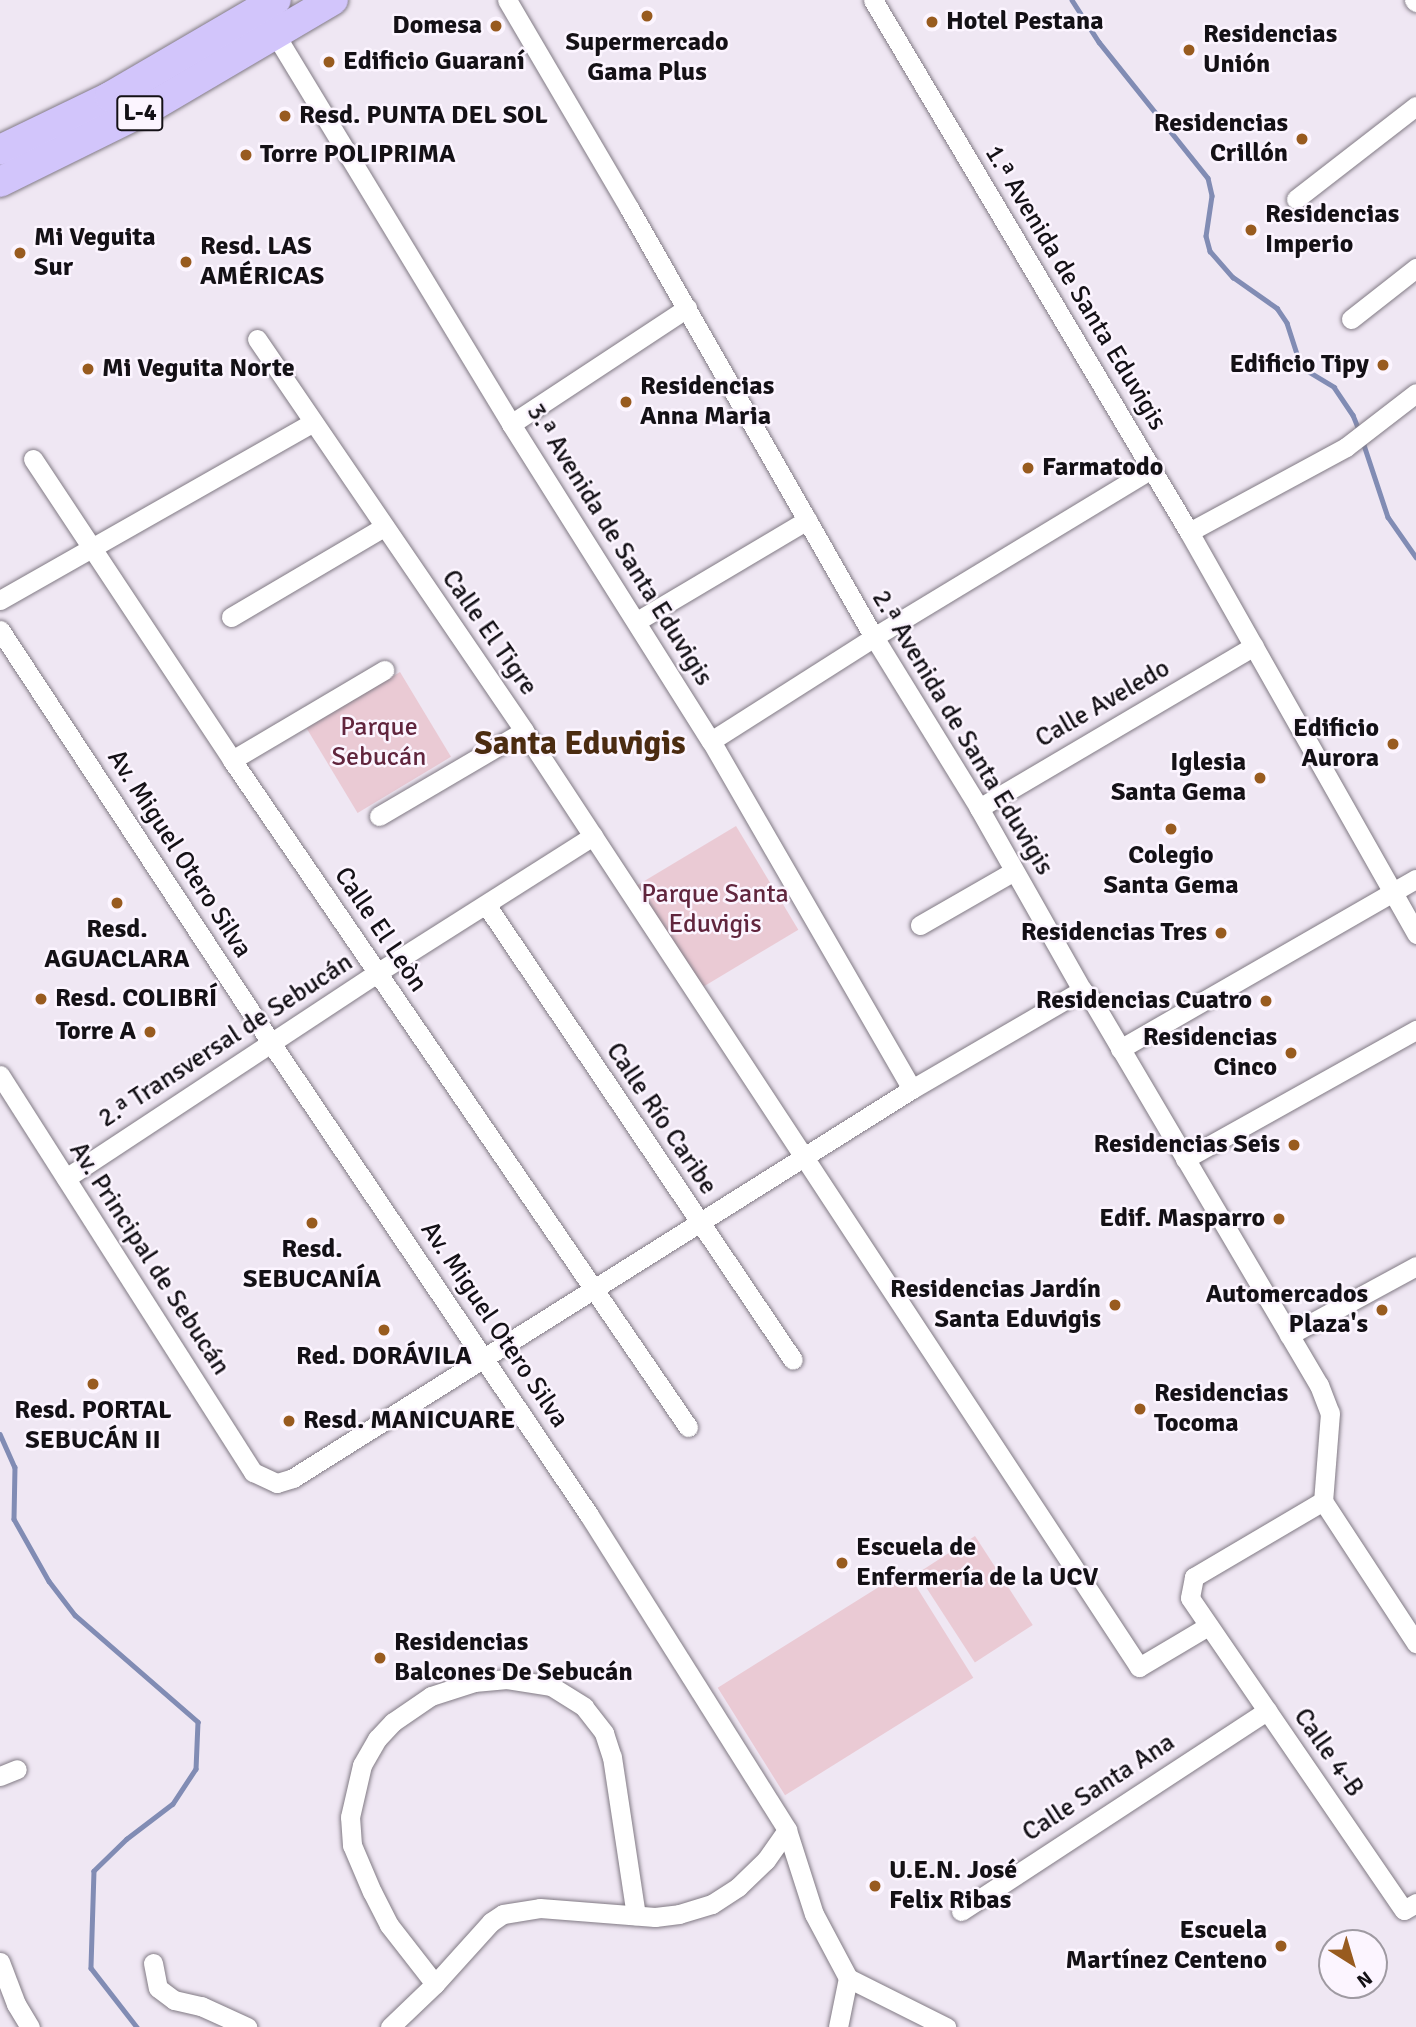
<!DOCTYPE html>
<meta charset="utf-8">
<style>
body{margin:0}
#map{position:relative;width:1416px;height:2027px;overflow:hidden;background:#efe7f3;font-family:Signika,sans-serif}
div>[style]{position:absolute}
.green>*{inset:0;background:#eacad4;transform-origin:0 0}
.stream>*{height:4.5px;margin:-2.25px;padding:0 2.25px;transform-origin:2.25px;border-radius:2.25px;background:#818cb4}
.roads{filter:drop-shadow(0 0 2px #817a84) drop-shadow(0 0 2px #817a84)}
.minor>*{height:19px;margin:-9.5px;padding:0 9.5px;transform-origin:9.5px;border-radius:9.5px;background:#fff}
.primary>*{height:30px;margin:-15px;padding:0 15px;transform-origin:15px;border-radius:15px;background:#d2c5fb}
.dots>*{width:19px;height:19px;translate:-50% -50%;box-sizing:border-box;border:4px solid #fcf5ff;border-radius:50%}
span{translate:-50% -50%;white-space:nowrap;text-align:center;line-height:1.15;-webkit-text-stroke:5px #fcf5ff;paint-order:stroke}
.shield-label span{padding:2px 5px;background:#fcf5ff;border:2px solid;border-radius:5px;-webkit-text-stroke-width:0}
.shield-label{font-size:24px;color:#141116;font-weight:700}
.poi-label{font-size:26px;color:#141116;font-weight:700}
.left{translate:0 -50%;text-align:left}
.right{translate:-100% -50%;text-align:right}
.street-label{font-size:26px;color:#141116}
.park-label{font-size:26px;color:#61253d}
.district-label{font-size:33px;color:#4b2c11;font-weight:700}
.north{position:absolute;left:1318px;top:1929px;width:70px;height:70px;box-sizing:border-box;background:#fcf5ff;border:2px solid #9f9aa2;border-radius:50%;rotate:143deg;font-size:19px;font-weight:700;line-height:28px;text-align:center;color:#141116}
.north::after{content:'';display:block;margin:auto;width:24px;height:32px;background:#985b1f;clip-path:polygon(50% 0,100% 100%,50% 72%,0 100%)}
</style>
<div id="map">
<div class="green">
<i style="left:400px;top:672px;width:99px;height:109px;rotate:59deg"></i>
<i style="left:736px;top:826px;width:121px;height:123px;rotate:59deg"></i>
<i style="left:975px;top:1536px;width:106px;height:69px;rotate:57deg"></i>
<i style="left:906px;top:1570px;width:127px;height:222px;rotate:58deg"></i>
</div>
<div class="stream">
<i style="left:1072px;top:0;width:50px;rotate:57.3deg"></i>
<i style="left:1099px;top:42px;width:174px;rotate:51.3deg"></i>
<i style="left:1208px;top:178px;width:18px;rotate:77deg"></i>
<i style="left:1212px;top:196px;width:40px;rotate:98.5deg"></i>
<i style="left:1206px;top:236px;width:16px;rotate:75deg"></i>
<i style="left:1210px;top:251px;width:35px;rotate:49deg"></i>
<i style="left:1233px;top:277px;width:54px;rotate:35.2deg"></i>
<i style="left:1277px;top:308px;width:18px;rotate:56deg"></i>
<i style="left:1287px;top:323px;width:38px;rotate:72deg"></i>
<i style="left:1299px;top:359px;width:13px;rotate:58deg"></i>
<i style="left:1306px;top:370px;width:33px;rotate:31deg"></i>
<i style="left:1334px;top:387px;width:34px;rotate:56deg"></i>
<i style="left:1353px;top:415px;width:16px;rotate:68deg"></i>
<i style="left:1363px;top:442px;width:79px;rotate:71.6deg"></i>
<i style="left:1388px;top:517px;width:49px;rotate:55deg"></i>
<i style="left:0;top:1434px;width:36px;rotate:66deg"></i>
<i style="left:15px;top:1467px;width:52px;rotate:91.1deg"></i>
<i style="left:14px;top:1519px;width:71px;rotate:60.6deg"></i>
<i style="left:49px;top:1581px;width:43px;rotate:52.6deg"></i>
<i style="left:75px;top:1615px;width:163px;rotate:41deg"></i>
<i style="left:198px;top:1722px;width:47px;rotate:92.4deg"></i>
<i style="left:196px;top:1769px;width:42px;rotate:123.3deg"></i>
<i style="left:173px;top:1804px;width:58px;rotate:142.7deg"></i>
<i style="left:127px;top:1839px;width:46px;rotate:135.9deg"></i>
<i style="left:94px;top:1871px;width:97px;rotate:91.8deg"></i>
<i style="left:91px;top:1968px;width:75px;rotate:52.1deg"></i>
</div>
<div class="roads">
<div class="minor">
<i style="left:507px;top:0;width:241px;rotate:59.6deg"></i>
<i style="left:629px;top:208px;width:494px;rotate:60.3deg"></i>
<i style="left:874px;top:637px;width:201px;rotate:58.4deg"></i>
<i style="left:979px;top:808px;width:209px;rotate:60.5deg"></i>
<i style="left:1082px;top:990px;width:14px;rotate:45deg"></i>
<i style="left:1092px;top:1000px;width:447px;rotate:59.5deg"></i>
<i style="left:1319px;top:1385px;width:30px;rotate:69deg"></i>
<i style="left:1330px;top:1413px;width:88px;rotate:94.5deg"></i>
<i style="left:873px;top:0;width:619px;rotate:59.29deg"></i>
<i style="left:1189px;top:532px;width:462px;rotate:60.5deg"></i>
<i style="left:1414px;top:0;width:3px;rotate:45deg"></i>
<i style="left:275px;top:34px;width:456px;rotate:58.8deg"></i>
<i style="left:511px;top:424px;width:375px;rotate:57.8deg"></i>
<i style="left:711px;top:741px;width:402px;rotate:60deg"></i>
<i style="left:1296px;top:199px;width:152px;rotate:-37.8deg"></i>
<i style="left:1351px;top:319px;width:83px;rotate:-38.1deg"></i>
<i style="left:257px;top:339px;width:474px;rotate:55.7deg"></i>
<i style="left:524px;top:731px;width:1120px;rotate:56.69deg"></i>
<i style="left:1139px;top:1667px;width:80px;rotate:-30.7deg"></i>
<i style="left:511px;top:424px;width:211px;rotate:-33.4deg"></i>
<i style="left:33px;top:459px;width:361px;rotate:56.5deg"></i>
<i style="left:232px;top:760px;width:808px;rotate:55.64deg"></i>
<i style="left:1189px;top:532px;width:179px;rotate:-28.4deg"></i>
<i style="left:1346px;top:447px;width:88px;rotate:-37.6deg"></i>
<i style="left:0;top:600px;width:360px;rotate:-29.6deg"></i>
<i style="left:231px;top:617px;width:178px;rotate:-30.5deg"></i>
<i style="left:637px;top:621px;width:198px;rotate:-30.7deg"></i>
<i style="left:0;top:630px;width:494px;rotate:56.7deg"></i>
<i style="left:271px;top:1043px;width:569px;rotate:56.03deg"></i>
<i style="left:589px;top:1515px;width:372px;rotate:57.8deg"></i>
<i style="left:787px;top:1830px;width:88px;rotate:72.2deg"></i>
<i style="left:814px;top:1914px;width:72px;rotate:62deg"></i>
<i style="left:848px;top:1978px;width:110px;rotate:26.6deg"></i>
<i style="left:711px;top:741px;width:193px;rotate:-32.5deg"></i>
<i style="left:874px;top:637px;width:324px;rotate:-31.2deg"></i>
<i style="left:232px;top:760px;width:177px;rotate:-30.6deg"></i>
<i style="left:979px;top:808px;width:319px;rotate:-30.5deg"></i>
<i style="left:379px;top:816px;width:168px;rotate:-30.4deg"></i>
<i style="left:487px;top:906px;width:547px;rotate:56.02deg"></i>
<i style="left:920px;top:925px;width:108px;rotate:-29.9deg"></i>
<i style="left:1120px;top:1049px;width:341px;rotate:-29.9deg"></i>
<i style="left:0;top:1075px;width:471px;rotate:57.5deg"></i>
<i style="left:253px;top:1472px;width:26px;rotate:25deg"></i>
<i style="left:277px;top:1483px;width:17px;rotate:-17deg"></i>
<i style="left:293px;top:1478px;width:731px;rotate:-32.15deg"></i>
<i style="left:912px;top:1089px;width:197px;rotate:-30.2deg"></i>
<i style="left:1185px;top:1159px;width:265px;rotate:-29.2deg"></i>
<i style="left:66px;top:1178px;width:372px;rotate:-33.4deg"></i>
<i style="left:377px;top:973px;width:256px;rotate:-32.4deg"></i>
<i style="left:1289px;top:1335px;width:145px;rotate:-28.5deg"></i>
<i style="left:1323px;top:1501px;width:150px;rotate:149.5deg"></i>
<i style="left:1194px;top:1577px;width:21px;rotate:101deg"></i>
<i style="left:1190px;top:1598px;width:378px;rotate:55.6deg"></i>
<i style="left:1404px;top:1910px;width:14px;rotate:-30deg"></i>
<i style="left:1323px;top:1501px;width:170px;rotate:56.8deg"></i>
<i style="left:0;top:1776px;width:18px;rotate:-22deg"></i>
<i style="left:961px;top:1911px;width:366px;rotate:-33.2deg"></i>
<i style="left:0;top:1962px;width:45px;rotate:69.1deg"></i>
<i style="left:16px;top:2004px;width:27px;rotate:59deg"></i>
<i style="left:153px;top:1963px;width:25px;rotate:79deg"></i>
<i style="left:158px;top:1988px;width:20px;rotate:37deg"></i>
<i style="left:174px;top:2000px;width:28px;rotate:13deg"></i>
<i style="left:201px;top:2006px;width:51px;rotate:24.5deg"></i>
<i style="left:435px;top:1984px;width:75px;rotate:-127.9deg"></i>
<i style="left:389px;top:1925px;width:37px;rotate:-117deg"></i>
<i style="left:372px;top:1892px;width:51px;rotate:-113.1deg"></i>
<i style="left:352px;top:1845px;width:28px;rotate:-94deg"></i>
<i style="left:350px;top:1817px;width:53px;rotate:-77deg"></i>
<i style="left:362px;top:1765px;width:30px;rotate:-60deg"></i>
<i style="left:377px;top:1739px;width:23px;rotate:-47deg"></i>
<i style="left:393px;top:1722px;width:46px;rotate:-34.4deg"></i>
<i style="left:431px;top:1696px;width:45px;rotate:-18deg"></i>
<i style="left:474px;top:1682px;width:33px;rotate:-5deg"></i>
<i style="left:507px;top:1679px;width:45px;rotate:9deg"></i>
<i style="left:551px;top:1686px;width:39px;rotate:32deg"></i>
<i style="left:584px;top:1707px;width:33px;rotate:52deg"></i>
<i style="left:604px;top:1733px;width:25px;rotate:72deg"></i>
<i style="left:612px;top:1757px;width:160px;rotate:81.4deg"></i>
<i style="left:390px;top:2027px;width:62px;rotate:-43.7deg"></i>
<i style="left:435px;top:1984px;width:84px;rotate:-47.9deg"></i>
<i style="left:491px;top:1922px;width:14px;rotate:-34deg"></i>
<i style="left:503px;top:1914px;width:37px;rotate:-9deg"></i>
<i style="left:540px;top:1908px;width:115px;rotate:4.5deg"></i>
<i style="left:655px;top:1917px;width:24px;rotate:-7deg"></i>
<i style="left:679px;top:1914px;width:34px;rotate:-17deg"></i>
<i style="left:712px;top:1904px;width:31px;rotate:-33deg"></i>
<i style="left:738px;top:1887px;width:39px;rotate:-44deg"></i>
<i style="left:766px;top:1860px;width:37px;rotate:-55deg"></i>
<i style="left:838px;top:2027px;width:50px;rotate:-78.5deg"></i>
</div>
<div class="primary">
<i style="left:0;top:150px;width:122px;rotate:-25.7deg"></i>
<i style="left:110px;top:97px;width:192px;rotate:-30.3deg"></i>
<i style="left:0;top:182px;width:163px;rotate:-26.3deg"></i>
<i style="left:146px;top:110px;width:217px;rotate:-30.5deg"></i>
</div>
</div>
<div class="dots">
<i style="left:647px;top:16px;background:#985b1f"></i>
<i style="left:932px;top:22px;background:#985b1f"></i>
<i style="left:496px;top:26px;background:#985b1f"></i>
<i style="left:1189px;top:50px;background:#985b1f"></i>
<i style="left:329px;top:62px;background:#985b1f"></i>
<i style="left:285px;top:116px;background:#985b1f"></i>
<i style="left:1302px;top:139px;background:#985b1f"></i>
<i style="left:246px;top:155px;background:#985b1f"></i>
<i style="left:1251px;top:230px;background:#985b1f"></i>
<i style="left:20px;top:253px;background:#985b1f"></i>
<i style="left:186px;top:262px;background:#985b1f"></i>
<i style="left:1383px;top:365px;background:#985b1f"></i>
<i style="left:88px;top:369px;background:#985b1f"></i>
<i style="left:626px;top:402px;background:#985b1f"></i>
<i style="left:1028px;top:468px;background:#985b1f"></i>
<i style="left:1393px;top:744px;background:#985b1f"></i>
<i style="left:1260px;top:778px;background:#985b1f"></i>
<i style="left:1171px;top:829px;background:#985b1f"></i>
<i style="left:117px;top:903px;background:#985b1f"></i>
<i style="left:1221px;top:933px;background:#985b1f"></i>
<i style="left:41px;top:999px;background:#985b1f"></i>
<i style="left:1266px;top:1001px;background:#985b1f"></i>
<i style="left:150px;top:1032px;background:#985b1f"></i>
<i style="left:1291px;top:1053px;background:#985b1f"></i>
<i style="left:1294px;top:1145px;background:#985b1f"></i>
<i style="left:1279px;top:1219px;background:#985b1f"></i>
<i style="left:312px;top:1223px;background:#985b1f"></i>
<i style="left:1115px;top:1305px;background:#985b1f"></i>
<i style="left:1382px;top:1310px;background:#985b1f"></i>
<i style="left:384px;top:1330px;background:#985b1f"></i>
<i style="left:93px;top:1384px;background:#985b1f"></i>
<i style="left:1140px;top:1409px;background:#985b1f"></i>
<i style="left:289px;top:1421px;background:#985b1f"></i>
<i style="left:842px;top:1563px;background:#985b1f"></i>
<i style="left:380px;top:1658px;background:#985b1f"></i>
<i style="left:875px;top:1886px;background:#985b1f"></i>
<i style="left:1281px;top:1946px;background:#985b1f"></i>
</div>
<div class="shield-label">
<span style="left:140px;top:113px">L-4</span>
</div>
<div class="poi-label">
<span class="left" style="left:946px;top:22px">Hotel Pestana</span>
<span class="right" style="left:482px;top:26px">Domesa</span>
<span class="left" style="left:1203px;top:50px">Residencias<br>Unión</span>
<span style="left:647px;top:58px">Supermercado<br>Gama Plus</span>
<span class="left" style="left:343px;top:62px">Edificio Guaraní</span>
<span class="left" style="left:299px;top:116px">Resd. PUNTA DEL SOL</span>
<span class="right" style="left:1288px;top:139px">Residencias<br>Crillón</span>
<span class="left" style="left:260px;top:155px">Torre POLIPRIMA</span>
<span class="left" style="left:1265px;top:230px">Residencias<br>Imperio</span>
<span class="left" style="left:34px;top:253px">Mi Veguita<br>Sur</span>
<span class="left" style="left:200px;top:262px">Resd. LAS<br>AMÉRICAS</span>
<span class="right" style="left:1369px;top:365px">Edificio Tipy</span>
<span class="left" style="left:102px;top:369px">Mi Veguita Norte</span>
<span class="left" style="left:640px;top:402px">Residencias<br>Anna Maria</span>
<span class="left" style="left:1042px;top:468px">Farmatodo</span>
<span class="right" style="left:1379px;top:744px">Edificio<br>Aurora</span>
<span class="right" style="left:1246px;top:778px">Iglesia<br>Santa Gema</span>
<span style="left:1171px;top:871px">Colegio<br>Santa Gema</span>
<span style="left:117px;top:945px">Resd.<br>AGUACLARA</span>
<span class="right" style="left:1207px;top:933px">Residencias Tres</span>
<span class="left" style="left:55px;top:999px">Resd. COLIBRÍ</span>
<span class="right" style="left:1252px;top:1001px">Residencias Cuatro</span>
<span class="right" style="left:136px;top:1032px">Torre A</span>
<span class="right" style="left:1277px;top:1053px">Residencias<br>Cinco</span>
<span class="right" style="left:1280px;top:1145px">Residencias Seis</span>
<span class="right" style="left:1265px;top:1219px">Edif. Masparro</span>
<span style="left:312px;top:1265px">Resd.<br>SEBUCANÍA</span>
<span class="right" style="left:1101px;top:1305px">Residencias Jardín<br>Santa Eduvigis</span>
<span class="right" style="left:1368px;top:1310px">Automercados<br>Plaza's</span>
<span style="left:384px;top:1357px">Red. DORÁVILA</span>
<span class="left" style="left:1154px;top:1409px">Residencias<br>Tocoma</span>
<span style="left:93px;top:1426px">Resd. PORTAL<br>SEBUCÁN II</span>
<span class="left" style="left:303px;top:1421px">Resd. MANICUARE</span>
<span class="left" style="left:856px;top:1563px">Escuela de<br>Enfermería de la UCV</span>
<span class="left" style="left:394px;top:1658px">Residencias<br>Balcones De Sebucán</span>
<span class="left" style="left:889px;top:1886px">U.E.N. José<br>Felix Ribas</span>
<span class="right" style="left:1267px;top:1946px">Escuela<br>Martínez Centeno</span>
</div>
<div class="street-label">
<span style="left:1075px;top:288px;rotate:59deg">1.ª Avenida de Santa Eduvigis</span>
<span style="left:619px;top:545px;rotate:58deg">3.ª Avenida de Santa Eduvigis</span>
<span style="left:489px;top:633px;rotate:55deg">Calle El Tigre</span>
<span style="left:1103px;top:704px;rotate:-30deg">Calle Aveledo</span>
<span style="left:962px;top:733px;rotate:59deg">2.ª Avenida de Santa Eduvigis</span>
<span style="left:179px;top:854px;rotate:57deg">Av. Miguel Otero Silva</span>
<span style="left:380px;top:930px;rotate:56deg">Calle El Leòn</span>
<span style="left:226px;top:1041px;rotate:-33deg">2.ª Transversal de Sebucán</span>
<span style="left:661px;top:1119px;rotate:56deg">Calle Río Caribe</span>
<span style="left:149px;top:1259px;rotate:57deg">Av. Principal de Sebucán</span>
<span style="left:494px;top:1325px;rotate:56deg">Av. Miguel Otero Silva</span>
<span style="left:1328px;top:1753px;rotate:55deg">Calle 4-B</span>
<span style="left:1099px;top:1788px;rotate:-33deg">Calle Santa Ana</span>
</div>
<div class="park-label">
<span style="left:379px;top:743px">Parque<br>Sebucán</span>
<span style="left:715px;top:910px">Parque Santa<br>Eduvigis</span>
</div>
<div class="district-label">
<span style="left:580px;top:744px">Santa Eduvigis</span>
</div>
<div class="north">N</div>
</div>
